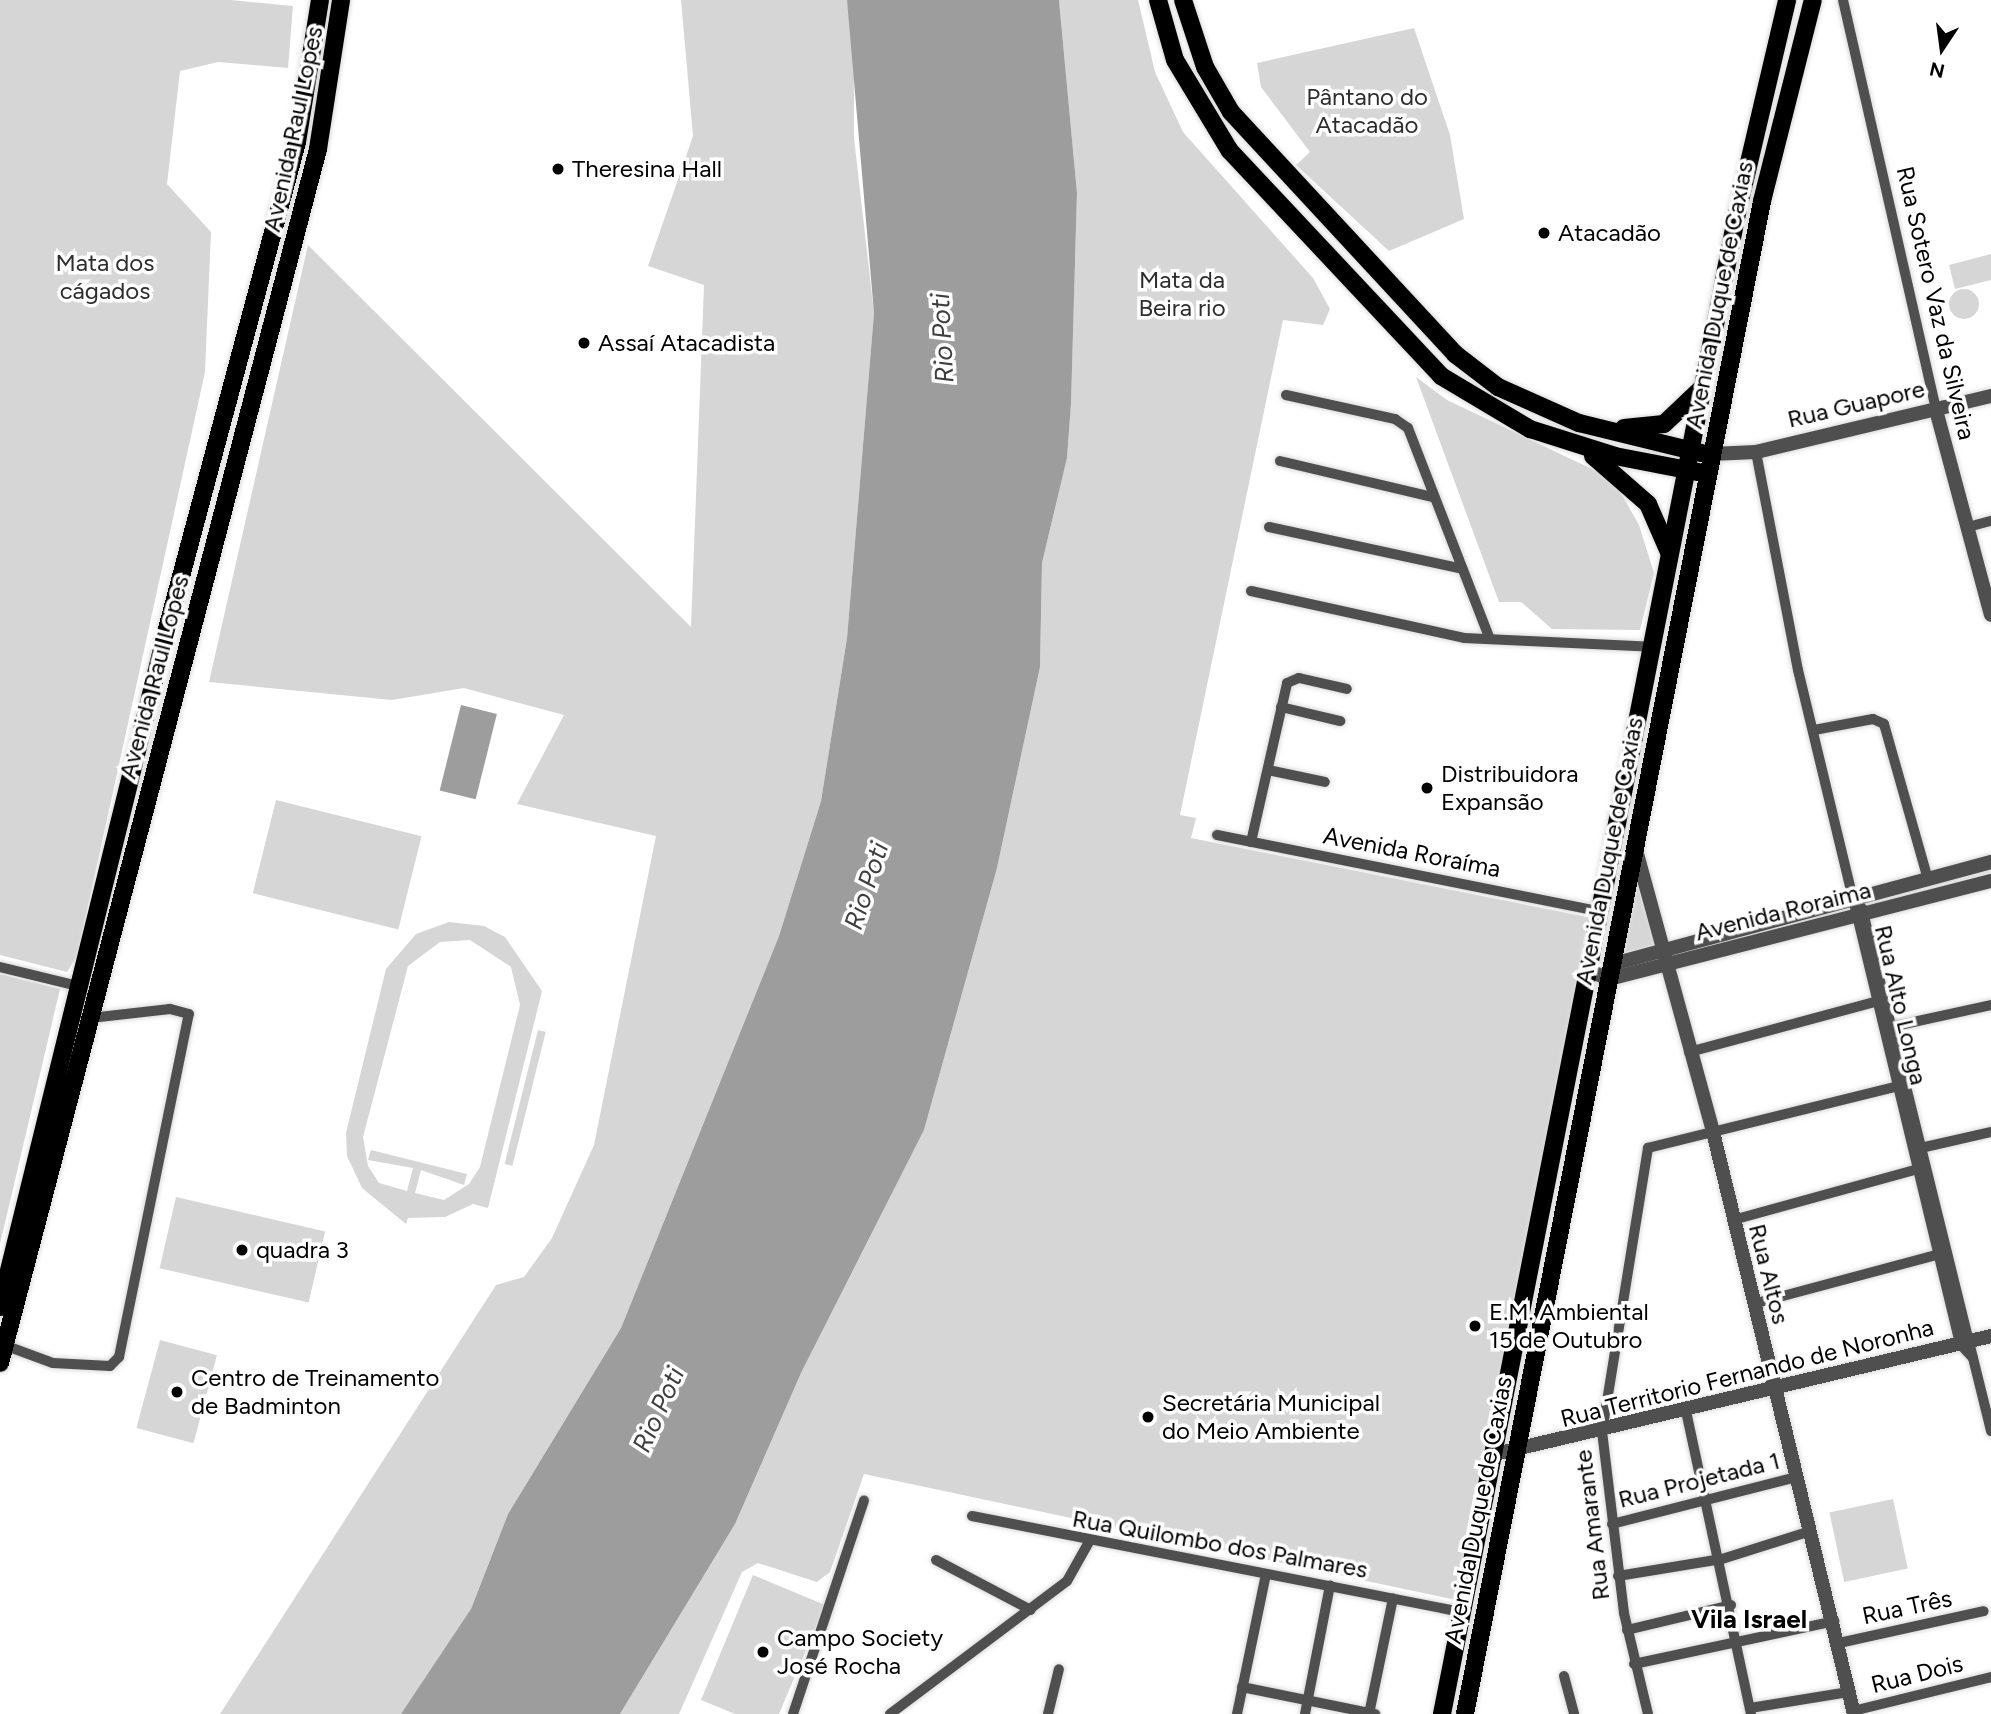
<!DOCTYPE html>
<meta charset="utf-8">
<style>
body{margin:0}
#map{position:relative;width:1991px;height:1714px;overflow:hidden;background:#fff;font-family:Figtree,sans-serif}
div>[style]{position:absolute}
.green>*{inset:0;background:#d6d6d6;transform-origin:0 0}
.round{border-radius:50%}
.water>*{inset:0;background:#9d9d9d;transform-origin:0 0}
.roads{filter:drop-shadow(0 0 2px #dbdbdb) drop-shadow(0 0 2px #dbdbdb)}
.minor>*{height:10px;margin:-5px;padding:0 5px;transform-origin:5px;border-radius:5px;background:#4f4f4f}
.tertiary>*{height:14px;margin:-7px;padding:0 7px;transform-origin:7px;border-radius:7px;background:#4f4f4f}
.primary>*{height:18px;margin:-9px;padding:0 9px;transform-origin:9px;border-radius:9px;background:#000}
.dots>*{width:19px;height:19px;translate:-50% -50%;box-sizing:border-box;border:4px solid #fff;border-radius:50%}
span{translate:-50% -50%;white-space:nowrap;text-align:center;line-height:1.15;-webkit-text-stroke:7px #fff;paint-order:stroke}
.park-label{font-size:24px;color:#2d2d2d}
.street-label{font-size:24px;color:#000}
.poi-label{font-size:24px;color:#000}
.left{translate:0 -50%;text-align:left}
.water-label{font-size:26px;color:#3e3e3e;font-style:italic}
.neighbourhood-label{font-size:26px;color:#000;font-weight:700}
.north{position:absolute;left:1907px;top:14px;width:70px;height:70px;-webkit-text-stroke:5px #fff;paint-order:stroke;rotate:193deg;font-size:19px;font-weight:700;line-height:28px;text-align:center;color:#000}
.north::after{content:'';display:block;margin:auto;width:24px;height:32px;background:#000;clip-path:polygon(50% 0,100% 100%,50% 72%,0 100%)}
</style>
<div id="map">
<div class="green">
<i style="clip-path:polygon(0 0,231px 0,293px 6px,288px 68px,218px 62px,180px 71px,167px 184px,211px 232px,205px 372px,77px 956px,67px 972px,0 955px)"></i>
<i style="clip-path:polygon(681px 0,847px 0,854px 43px,854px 138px,874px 313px,847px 638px,821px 801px,779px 936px,621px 1328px,508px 1514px,471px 1609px,442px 1658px,401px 1714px,220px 1714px,496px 1285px,524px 1277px,552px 1238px,594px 1145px,656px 836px,517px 804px,564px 715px,464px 688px,392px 700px,209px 682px,308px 245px,691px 627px,704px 285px,648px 266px,693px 136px)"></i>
<i style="clip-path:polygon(1059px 0,1138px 0,1155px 72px,1183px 132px,1313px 278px,1330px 309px,1323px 325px,1283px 320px,1180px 815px,1196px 818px,1191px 838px,1592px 918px,1456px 1600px,864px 1474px,830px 1572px,817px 1582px,758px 1563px,742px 1572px,679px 1714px,620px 1714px,735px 1524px,801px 1373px,924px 1130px,997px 868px,1040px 667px,1042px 563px,1067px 458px,1071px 404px,1077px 193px)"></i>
<i style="clip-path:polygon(1414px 28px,1450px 135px,1464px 219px,1389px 251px,1296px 165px,1310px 152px,1261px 87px,1257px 63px)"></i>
<i style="clip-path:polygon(1991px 254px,1991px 280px,1955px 289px,1949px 265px)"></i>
<i class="round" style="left:1949px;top:289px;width:30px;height:30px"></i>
<i style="clip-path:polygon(1416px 377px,1447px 400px,1613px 479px,1639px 525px,1654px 573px,1640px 630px,1552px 629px,1521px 602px,1499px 602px)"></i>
<i style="left:276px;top:800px;width:150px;height:96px;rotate:14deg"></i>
<i style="clip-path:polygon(1634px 874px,1655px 946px,1621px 953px)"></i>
<i style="clip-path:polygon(evenodd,449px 922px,484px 926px,505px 937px,542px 991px,488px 1208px,473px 1204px,445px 1217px,408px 1218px,406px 1224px,362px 1188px,347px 1156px,346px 1133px,386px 969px,416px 934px,449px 922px,470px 940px,511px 967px,520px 1005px,480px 1167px,469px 1184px,444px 1200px,415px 1193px,421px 1170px,464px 1185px,467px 1174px,371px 1150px,368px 1160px,413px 1168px,407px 1191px,379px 1183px,368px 1166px,363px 1137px,408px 966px,440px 942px,470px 940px)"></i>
<i style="clip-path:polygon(0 974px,60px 989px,0 1244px)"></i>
<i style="left:538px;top:1030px;width:8px;height:138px;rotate:14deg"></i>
<i style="left:176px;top:1197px;width:153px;height:73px;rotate:13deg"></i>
<i style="left:160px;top:1340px;width:59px;height:91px;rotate:15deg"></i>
<i style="left:1893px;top:1499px;width:71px;height:65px;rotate:78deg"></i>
<i style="clip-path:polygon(753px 1575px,825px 1605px,779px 1714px,735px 1714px,701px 1700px)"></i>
</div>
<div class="water">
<i style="clip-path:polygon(847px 0,1059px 0,1077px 193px,1071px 404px,1067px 458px,1042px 563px,1040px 667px,997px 868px,924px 1130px,801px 1373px,735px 1524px,620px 1714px,401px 1714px,471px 1609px,508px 1514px,621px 1328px,779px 936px,821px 801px,847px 638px,874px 313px)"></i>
<i style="left:461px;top:705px;width:37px;height:88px;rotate:14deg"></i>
</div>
<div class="roads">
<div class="minor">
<i style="left:1843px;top:0;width:420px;rotate:77.2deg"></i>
<i style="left:1286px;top:395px;width:112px;rotate:12.4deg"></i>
<i style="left:1395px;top:419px;width:16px;rotate:35deg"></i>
<i style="left:1408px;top:428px;width:226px;rotate:68.8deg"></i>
<i style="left:1756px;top:452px;width:222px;rotate:79.1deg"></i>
<i style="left:1798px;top:670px;width:693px;rotate:76.48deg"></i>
<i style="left:1960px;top:1344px;width:19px;rotate:47deg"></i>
<i style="left:1280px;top:461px;width:156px;rotate:13.3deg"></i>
<i style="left:1269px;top:527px;width:198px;rotate:12.2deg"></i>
<i style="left:1968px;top:527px;width:24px;rotate:-15deg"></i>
<i style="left:1251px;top:591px;width:218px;rotate:12.4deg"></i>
<i style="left:1464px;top:638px;width:188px;rotate:2.7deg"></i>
<i style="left:1281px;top:707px;width:61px;rotate:13.3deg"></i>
<i style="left:1814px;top:730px;width:60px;rotate:-10.6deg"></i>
<i style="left:1873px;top:719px;width:12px;rotate:24deg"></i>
<i style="left:1884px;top:724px;width:161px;rotate:74.2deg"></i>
<i style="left:1268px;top:770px;width:58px;rotate:11.9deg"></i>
<i style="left:1217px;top:835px;width:389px;rotate:11.3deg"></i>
<i style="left:1251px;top:842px;width:163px;rotate:-77.2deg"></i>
<i style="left:1287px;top:683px;width:13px;rotate:-23deg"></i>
<i style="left:1299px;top:678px;width:49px;rotate:12.9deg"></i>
<i style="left:1862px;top:908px;width:539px;rotate:76.14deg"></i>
<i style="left:0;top:967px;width:80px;rotate:13.7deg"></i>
<i style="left:1895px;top:1026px;width:98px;rotate:-12.3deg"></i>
<i style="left:1689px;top:1052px;width:203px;rotate:-15.1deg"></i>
<i style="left:1925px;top:1147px;width:68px;rotate:-12.8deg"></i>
<i style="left:1733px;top:1220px;width:192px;rotate:-15.4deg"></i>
<i style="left:1753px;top:1304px;width:193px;rotate:-15deg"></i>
<i style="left:4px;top:1345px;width:52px;rotate:20.2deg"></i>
<i style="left:53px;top:1363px;width:57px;rotate:3deg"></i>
<i style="left:110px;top:1366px;width:13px;rotate:-45deg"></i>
<i style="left:119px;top:1357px;width:350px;rotate:-78.5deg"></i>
<i style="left:189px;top:1014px;width:20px;rotate:-165deg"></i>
<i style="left:170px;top:1009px;width:80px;rotate:173.5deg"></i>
<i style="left:1686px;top:1411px;width:310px;rotate:77.9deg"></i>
<i style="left:972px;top:1516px;width:499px;rotate:11.1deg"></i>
<i style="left:1612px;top:1524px;width:191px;rotate:-14.3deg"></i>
<i style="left:936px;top:1560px;width:107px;rotate:27.8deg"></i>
<i style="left:1618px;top:1576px;width:105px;rotate:-9.3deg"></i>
<i style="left:1722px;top:1559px;width:93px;rotate:-17.5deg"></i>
<i style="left:1627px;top:1630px;width:107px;rotate:-13.5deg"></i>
<i style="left:1839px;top:1643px;width:148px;rotate:-12.4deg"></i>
<i style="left:1634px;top:1664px;width:205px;rotate:-12.1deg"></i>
<i style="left:1564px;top:1676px;width:39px;rotate:75deg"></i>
<i style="left:1242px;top:1687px;width:136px;rotate:11.5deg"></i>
<i style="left:1750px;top:1708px;width:100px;rotate:-9.2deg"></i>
<i style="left:1853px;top:1711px;width:142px;rotate:-13.8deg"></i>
<i style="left:793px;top:1714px;width:225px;rotate:-71.6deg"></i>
<i style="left:890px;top:1714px;width:221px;rotate:-36.9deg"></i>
<i style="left:1067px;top:1581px;width:45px;rotate:-60.6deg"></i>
<i style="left:1048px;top:1714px;width:46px;rotate:-76.3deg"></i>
<i style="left:1237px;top:1714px;width:143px;rotate:-78.3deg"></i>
<i style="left:1305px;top:1714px;width:131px;rotate:-79deg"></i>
<i style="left:1369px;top:1714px;width:118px;rotate:-78.3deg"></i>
<i style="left:1648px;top:1714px;width:104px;rotate:-103.4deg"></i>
<i style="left:1624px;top:1613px;width:182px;rotate:-96.9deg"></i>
<i style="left:1602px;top:1432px;width:288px;rotate:-80.8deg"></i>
<i style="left:1648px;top:1148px;width:259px;rotate:-13.9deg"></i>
</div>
<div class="tertiary">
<i style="left:1936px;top:410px;width:212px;rotate:75deg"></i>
<i style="left:1712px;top:454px;width:44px;rotate:-2.6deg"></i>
<i style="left:1756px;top:452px;width:242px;rotate:-13.4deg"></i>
<i style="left:1636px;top:850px;width:292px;rotate:74.7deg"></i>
<i style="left:1713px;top:1132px;width:599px;rotate:76.38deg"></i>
<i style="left:1613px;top:964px;width:392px;rotate:-15.1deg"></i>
<i style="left:1587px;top:970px;width:24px;rotate:22deg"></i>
<i style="left:1609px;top:979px;width:394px;rotate:-14.4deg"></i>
<i style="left:1495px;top:1454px;width:510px;rotate:-13.38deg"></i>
</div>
<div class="primary">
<i style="left:1158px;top:0;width:62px;rotate:74.2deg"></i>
<i style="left:1175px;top:60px;width:106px;rotate:58.9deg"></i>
<i style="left:1230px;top:151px;width:308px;rotate:46.8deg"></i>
<i style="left:1441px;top:376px;width:104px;rotate:30.8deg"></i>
<i style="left:1530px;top:429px;width:89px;rotate:17.6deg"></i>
<i style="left:1615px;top:456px;width:85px;rotate:10.9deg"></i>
<i style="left:1183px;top:0;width:71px;rotate:71.8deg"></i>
<i style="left:1205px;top:67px;width:52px;rotate:60deg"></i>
<i style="left:1231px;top:112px;width:330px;rotate:47.2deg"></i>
<i style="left:1455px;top:354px;width:54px;rotate:37.5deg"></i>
<i style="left:1498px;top:387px;width:89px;rotate:24deg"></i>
<i style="left:1579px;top:423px;width:126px;rotate:13.8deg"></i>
<i style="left:1624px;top:428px;width:40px;rotate:-5.7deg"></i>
<i style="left:1664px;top:424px;width:50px;rotate:-43.4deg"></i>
<i style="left:1593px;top:456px;width:73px;rotate:41.1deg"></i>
<i style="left:1648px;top:504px;width:52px;rotate:66.4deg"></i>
<i style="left:0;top:1307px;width:698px;rotate:-76.16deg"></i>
<i style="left:167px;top:629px;width:504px;rotate:-75.05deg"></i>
<i style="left:297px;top:142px;width:144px;rotate:-80.8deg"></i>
<i style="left:0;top:1363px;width:1255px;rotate:-75.32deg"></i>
<i style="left:318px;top:149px;width:151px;rotate:-81.2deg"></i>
<i style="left:1442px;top:1714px;width:1525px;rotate:-78.88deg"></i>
<i style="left:1736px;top:218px;width:224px;rotate:-76.8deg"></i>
<i style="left:1465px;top:1714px;width:1542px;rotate:-78.89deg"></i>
<i style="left:1762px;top:201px;width:207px;rotate:-75.8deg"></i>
</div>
</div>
<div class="dots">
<i style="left:558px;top:169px;background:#000"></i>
<i style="left:1544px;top:233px;background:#000"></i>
<i style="left:584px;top:343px;background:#000"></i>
<i style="left:1427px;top:788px;background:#000"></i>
<i style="left:242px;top:1250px;background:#000"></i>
<i style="left:1475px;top:1326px;background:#000"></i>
<i style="left:177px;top:1392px;background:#000"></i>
<i style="left:1148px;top:1417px;background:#000"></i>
<i style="left:763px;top:1652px;background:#000"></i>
</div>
<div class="park-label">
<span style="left:1367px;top:111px">Pântano do<br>Atacadão</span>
<span style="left:105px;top:277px">Mata dos<br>cágados</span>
<span style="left:1182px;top:294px">Mata da<br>Beira rio</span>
</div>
<div class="street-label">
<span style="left:293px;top:129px;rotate:-78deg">Avenida Raul Lopes</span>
<span style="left:1719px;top:295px;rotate:-79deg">Avenida Duque de Caxias</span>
<span style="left:1936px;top:303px;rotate:77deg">Rua Sotero Vaz da Silveira</span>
<span style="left:1856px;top:404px;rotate:-13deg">Rua Guapore</span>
<span style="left:154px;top:677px;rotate:-75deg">Avenida Raul Lopes</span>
<span style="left:1609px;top:851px;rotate:-79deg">Avenida Duque de Caxias</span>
<span style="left:1412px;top:852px;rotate:11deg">Avenida Roraíma</span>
<span style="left:1783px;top:911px;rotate:-14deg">Avenida Roraima</span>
<span style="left:1901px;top:1005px;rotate:77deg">Rua Alto Longa</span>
<span style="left:1769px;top:1274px;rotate:76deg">Rua Altos</span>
<span style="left:1747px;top:1373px;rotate:-14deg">Rua Territorio Fernando de Noronha</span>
<span style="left:1699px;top:1480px;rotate:-14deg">Rua Projetada 1</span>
<span style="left:1478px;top:1510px;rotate:-79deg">Avenida Duque de Caxias</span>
<span style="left:1592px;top:1525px;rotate:-97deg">Rua Amarante</span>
<span style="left:1220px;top:1544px;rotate:10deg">Rua Quilombo dos Palmares</span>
<span style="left:1907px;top:1607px;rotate:-12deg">Rua Três</span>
<span style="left:1917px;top:1674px;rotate:-14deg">Rua Dois</span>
</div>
<div class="poi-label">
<span class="left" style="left:572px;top:169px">Theresina Hall</span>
<span class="left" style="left:1558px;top:233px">Atacadão</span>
<span class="left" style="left:598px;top:343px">Assaí Atacadista</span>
<span class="left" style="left:1441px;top:788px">Distribuidora<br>Expansão</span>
<span class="left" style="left:256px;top:1250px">quadra 3</span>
<span class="left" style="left:1489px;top:1326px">E.M. Ambiental<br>15 de Outubro</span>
<span class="left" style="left:191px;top:1392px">Centro de Treinamento<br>de Badminton</span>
<span class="left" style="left:1162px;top:1417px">Secretária Municipal<br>do Meio Ambiente</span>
<span class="left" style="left:777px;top:1652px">Campo Society<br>José Rocha</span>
</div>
<div class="water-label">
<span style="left:943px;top:338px;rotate:-93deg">Rio Poti</span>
<span style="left:867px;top:886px;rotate:-72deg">Rio Poti</span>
<span style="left:659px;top:1410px;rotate:-66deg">Rio Poti</span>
</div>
<div class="neighbourhood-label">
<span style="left:1749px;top:1620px">Vila Israel</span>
</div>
<div class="north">N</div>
</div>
